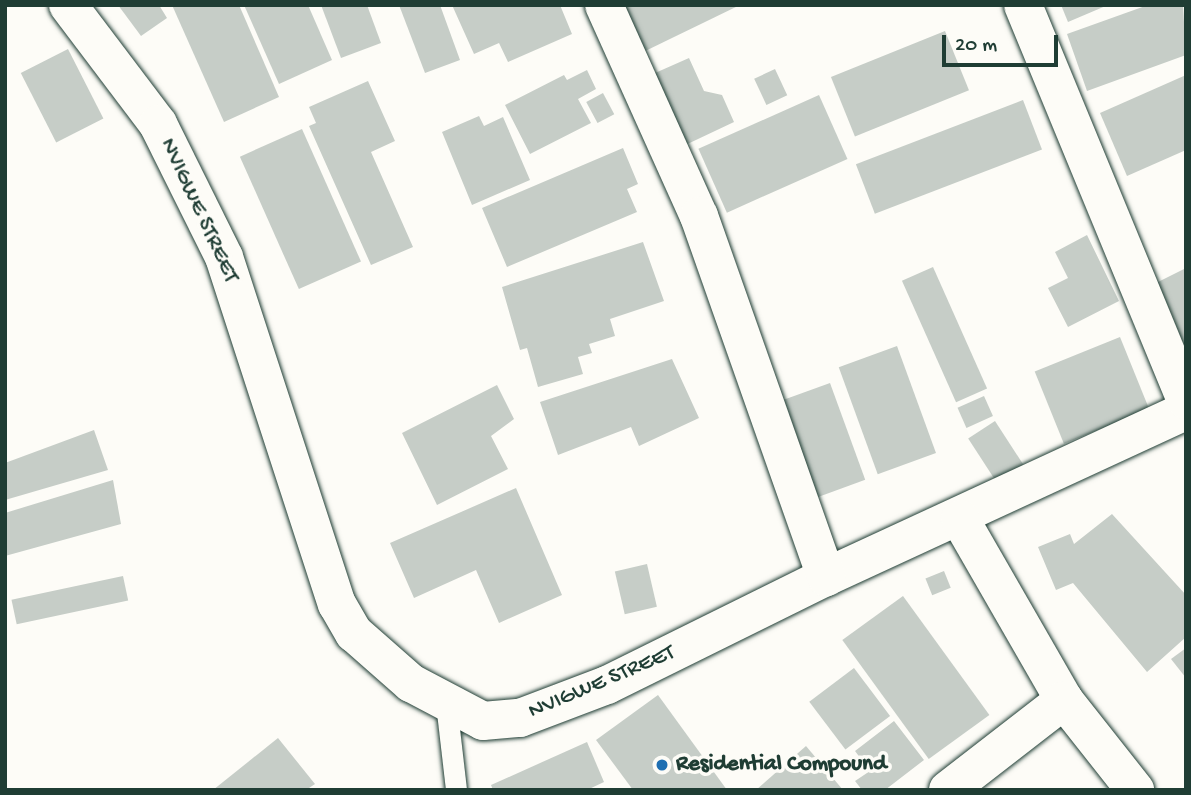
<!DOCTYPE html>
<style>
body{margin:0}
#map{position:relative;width:1191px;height:795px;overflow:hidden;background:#fdfcf7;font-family:"Gochi Hand",sans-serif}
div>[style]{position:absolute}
.building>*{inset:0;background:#c6cdc7;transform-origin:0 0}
.roads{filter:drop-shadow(0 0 2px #1f3d34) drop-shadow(0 0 2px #1f3d34)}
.service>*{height:21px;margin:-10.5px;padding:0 10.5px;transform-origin:10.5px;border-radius:10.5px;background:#fdfcf7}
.minor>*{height:38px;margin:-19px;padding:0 19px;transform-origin:19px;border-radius:19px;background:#fdfcf7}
.dots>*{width:19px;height:19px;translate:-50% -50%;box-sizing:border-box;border:4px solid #fdfcf7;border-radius:50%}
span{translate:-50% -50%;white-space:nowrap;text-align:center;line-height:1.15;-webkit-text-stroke:7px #fdfcf7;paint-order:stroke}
.street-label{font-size:23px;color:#1f3d34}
.poi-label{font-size:23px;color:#1f3d34;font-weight:700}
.left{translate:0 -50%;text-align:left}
.frame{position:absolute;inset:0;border:7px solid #1f3d34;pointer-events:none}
.scale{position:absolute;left:942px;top:35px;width:116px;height:32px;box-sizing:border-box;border:4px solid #1f3d34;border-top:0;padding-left:9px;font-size:21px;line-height:24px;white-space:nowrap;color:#1f3d34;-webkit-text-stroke:5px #fdfcf7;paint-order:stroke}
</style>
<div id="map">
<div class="building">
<i style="clip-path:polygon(118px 5px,159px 5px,167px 18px,141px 36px)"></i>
<i style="clip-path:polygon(172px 5px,239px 5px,279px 97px,224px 122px)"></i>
<i style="clip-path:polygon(244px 5px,308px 5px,332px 60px,279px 84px)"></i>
<i style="clip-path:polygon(321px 5px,367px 5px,381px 43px,341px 58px)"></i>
<i style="clip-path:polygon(399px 5px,440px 5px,460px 60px,425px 73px)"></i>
<i style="clip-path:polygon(452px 5px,560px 5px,572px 34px,508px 62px,499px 43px,474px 54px)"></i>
<i style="clip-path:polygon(615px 5px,740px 5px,637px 55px)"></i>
<i style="clip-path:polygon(1061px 5px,1108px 5px,1068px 22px)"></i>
<i style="clip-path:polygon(1148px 5px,1183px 5px,1186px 55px,1087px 91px,1067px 34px)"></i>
<i style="left:945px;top:31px;width:64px;height:123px;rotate:68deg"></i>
<i style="left:68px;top:49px;width:78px;height:53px;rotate:63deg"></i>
<i style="clip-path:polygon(689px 58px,704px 91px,722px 95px,734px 122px,679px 148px,646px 77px)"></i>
<i style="left:775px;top:69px;width:29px;height:23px;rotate:65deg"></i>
<i style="clip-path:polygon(587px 70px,596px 89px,578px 99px,591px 123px,530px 154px,505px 105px,564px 75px,567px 80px)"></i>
<i style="clip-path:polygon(1186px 75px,1186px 150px,1127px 176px,1100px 113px)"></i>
<i style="clip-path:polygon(368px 81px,395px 141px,371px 152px,413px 247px,371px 265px,309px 126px,316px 123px,309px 107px)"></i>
<i style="left:603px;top:93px;width:24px;height:19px;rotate:62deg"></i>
<i style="left:819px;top:95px;width:70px;height:132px;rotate:66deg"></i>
<i style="left:1023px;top:100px;width:53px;height:179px;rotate:69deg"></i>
<i style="clip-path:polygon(479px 116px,484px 126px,503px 117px,530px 180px,472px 205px,442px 132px)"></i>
<i style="left:302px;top:129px;width:145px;height:68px;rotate:66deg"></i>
<i style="clip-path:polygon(623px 148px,638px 184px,627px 189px,637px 212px,507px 267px,482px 208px)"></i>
<i style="clip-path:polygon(1087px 235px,1119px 301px,1068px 327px,1048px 288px,1068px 278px,1055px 252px)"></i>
<i style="clip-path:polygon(643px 242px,664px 301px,610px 319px,615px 336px,589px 344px,592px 353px,578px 357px,583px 374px,538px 387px,527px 348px,520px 350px,502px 287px)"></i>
<i style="left:933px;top:267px;width:133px;height:34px;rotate:66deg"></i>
<i style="clip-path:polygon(1186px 268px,1186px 353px,1152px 285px)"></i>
<i style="left:1120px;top:337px;width:78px;height:92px;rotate:68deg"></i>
<i style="left:897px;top:346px;width:114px;height:62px;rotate:70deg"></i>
<i style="clip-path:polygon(672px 359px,699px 418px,639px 446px,631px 427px,558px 455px,540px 402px)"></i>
<i style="left:830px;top:383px;width:103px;height:61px;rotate:70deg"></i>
<i style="clip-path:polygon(497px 385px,514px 419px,491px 436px,508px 469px,437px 505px,402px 433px)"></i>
<i style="left:984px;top:396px;width:22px;height:29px;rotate:66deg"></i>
<i style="left:995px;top:421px;width:54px;height:32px;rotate:57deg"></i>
<i style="clip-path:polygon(94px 430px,108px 470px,5px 500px,5px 463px)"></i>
<i style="clip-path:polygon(113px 480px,121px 524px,5px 556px,5px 513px)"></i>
<i style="clip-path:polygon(516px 488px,562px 595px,499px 623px,476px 570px,414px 598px,390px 543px)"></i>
<i style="clip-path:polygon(1112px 514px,1186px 595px,1186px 637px,1147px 672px,1073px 583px,1056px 590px,1038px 547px,1070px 534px,1074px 544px)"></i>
<i style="left:647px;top:564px;width:44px;height:33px;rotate:77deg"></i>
<i style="left:944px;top:571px;width:18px;height:20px;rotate:68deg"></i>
<i style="left:123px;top:576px;width:25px;height:114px;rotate:78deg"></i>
<i style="left:903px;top:596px;width:147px;height:75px;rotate:54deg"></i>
<i style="clip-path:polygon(1186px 648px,1186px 678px,1171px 659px)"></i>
<i style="left:854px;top:668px;width:60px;height:56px;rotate:53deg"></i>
<i style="clip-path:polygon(658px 695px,727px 790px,633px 790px,596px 740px)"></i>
<i style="clip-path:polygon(894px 721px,924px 760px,885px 790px,862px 790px,855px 781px,870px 771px,855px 751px)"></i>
<i style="clip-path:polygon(278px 738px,315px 784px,306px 790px,213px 790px)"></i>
<i style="clip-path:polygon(587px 742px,604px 782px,587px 790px,493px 790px,491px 785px)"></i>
<i style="clip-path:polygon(806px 746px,843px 790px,756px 790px)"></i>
</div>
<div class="roads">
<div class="service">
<i style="left:446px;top:703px;width:88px;rotate:83.4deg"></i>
</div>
<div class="minor">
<i style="left:68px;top:5px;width:149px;rotate:52.9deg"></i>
<i style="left:158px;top:124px;width:148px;rotate:63.6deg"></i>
<i style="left:224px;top:257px;width:365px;rotate:72deg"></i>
<i style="left:337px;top:604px;width:34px;rotate:60deg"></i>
<i style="left:354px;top:633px;width:76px;rotate:41.3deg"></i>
<i style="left:411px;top:683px;width:81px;rotate:27.8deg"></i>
<i style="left:483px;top:721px;width:37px;rotate:-5deg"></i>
<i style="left:520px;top:718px;width:93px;rotate:-20.8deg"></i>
<i style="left:607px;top:685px;width:244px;rotate:-26.3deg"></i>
<i style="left:826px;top:577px;width:396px;rotate:-24.8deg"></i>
<i style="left:604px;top:5px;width:231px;rotate:65.8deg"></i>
<i style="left:699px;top:216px;width:383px;rotate:70.6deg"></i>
<i style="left:1023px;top:5px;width:427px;rotate:67.6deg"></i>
<i style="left:960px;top:519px;width:209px;rotate:60.1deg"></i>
<i style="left:1064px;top:700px;width:115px;rotate:51.7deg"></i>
<i style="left:948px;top:790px;width:147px;rotate:-37.8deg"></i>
</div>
</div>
<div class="dots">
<i style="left:662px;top:765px;background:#1f6fb2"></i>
</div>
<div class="street-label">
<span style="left:198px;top:211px;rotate:65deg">NVIGWE STREET</span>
<span style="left:602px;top:683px;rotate:-23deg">NVIGWE STREET</span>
</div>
<div class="poi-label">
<span class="left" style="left:676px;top:765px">Residential Compound</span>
</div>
<div class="frame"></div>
<div class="scale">20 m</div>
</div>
